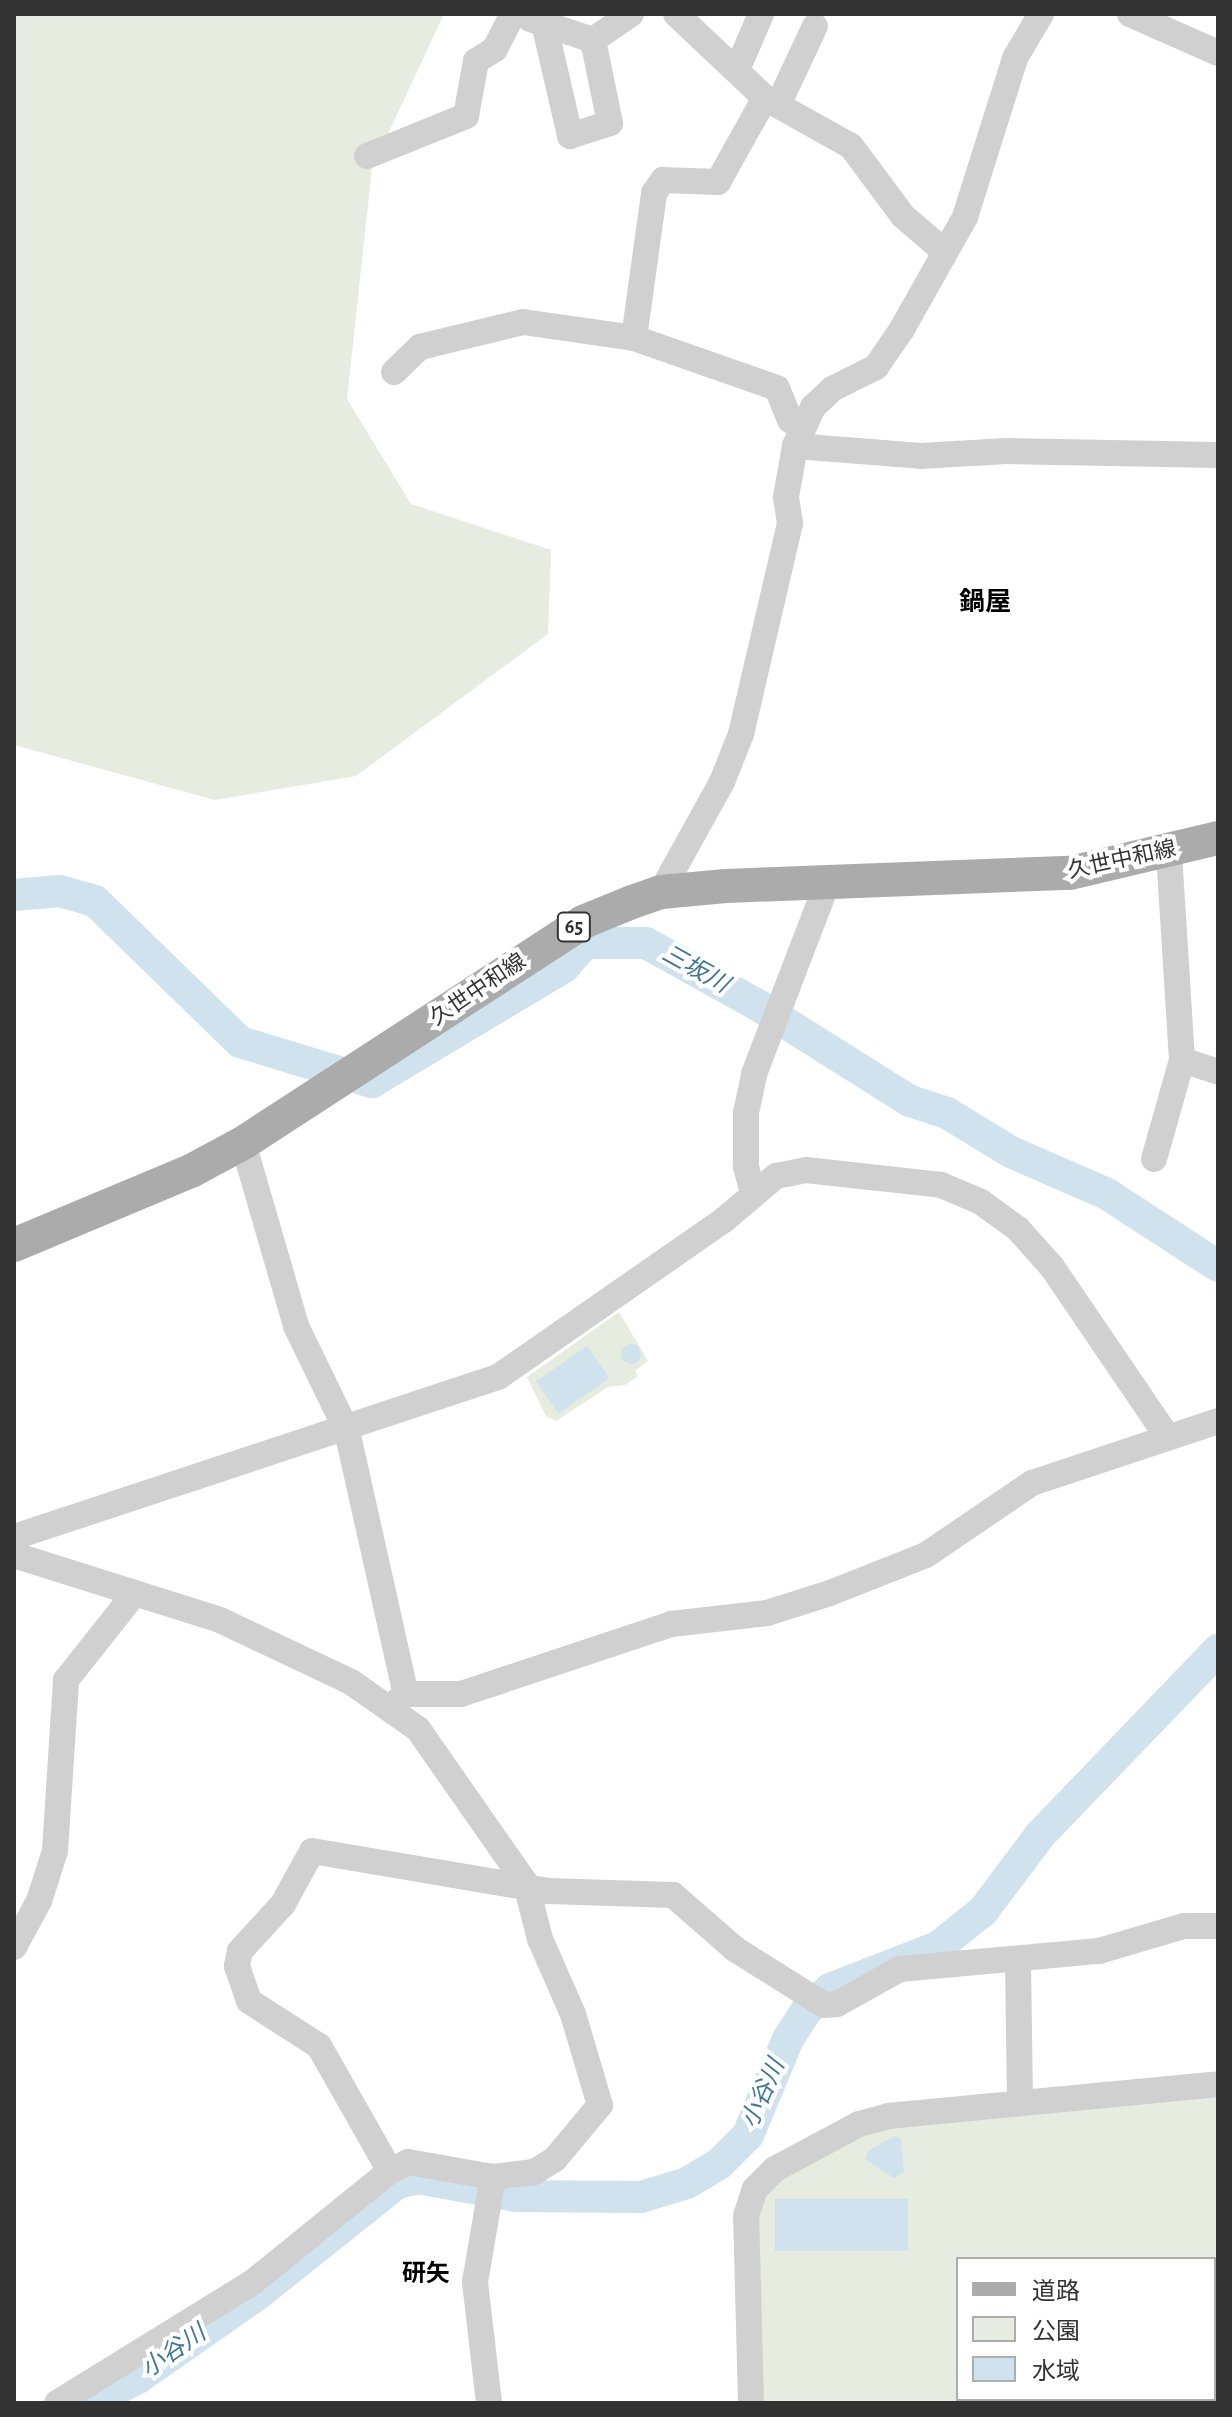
<!DOCTYPE html>
<meta charset="utf-8">
<style>
body{margin:0}
#map{position:relative;width:1232px;height:2417px;overflow:hidden;background:#fff;font-family:"Alegreya Sans","Noto Sans JP",sans-serif}
div>[style]{position:absolute}
.green>*{inset:0;background:#e6ecdf}
.water>*{inset:0;background:#cfe2ee;transform-origin:0 0}
.round{border-radius:50%}
.river>*{height:32px;margin:-16px;padding:0 16px;transform-origin:16px;border-radius:16px;background:#cfe2ee}
.minor>*{height:26px;margin:-13px;padding:0 13px;transform-origin:13px;border-radius:13px;background:#d0d0d0}
.major>*{height:34px;margin:-17px;padding:0 17px;transform-origin:17px;border-radius:17px;background:#ababab}
span{translate:-50% -50%;white-space:nowrap;text-align:center;line-height:1.15;-webkit-text-stroke:8px #fff;paint-order:stroke}
.shield-label span{padding:2px 6px;background:#fff;border:2px solid;border-radius:6px;-webkit-text-stroke-width:0}
.shield-label{font-size:20px;color:#333;font-weight:700}
.street-label{font-size:22px;color:#333}
.water-label{font-size:24px;color:#3f7597;font-style:italic}
.neighbourhood-label{font-size:24px;color:#000;font-weight:700}
.quarter-label{font-size:26px;color:#000;font-weight:700}
.frame{position:absolute;inset:0;border:16px solid #333;pointer-events:none}
.legend{position:absolute;left:956px;top:2257px;width:260px;height:144px;box-sizing:border-box;background:#fff;border:2px solid #adadad;margin:0;padding:10px 14px;list-style:none;font-size:24px;color:#333}
.legend li{display:flex;align-items:center;gap:16px;height:40px}
.legend b{width:40px;border:2px solid #adadad}
</style>
<div id="map">
<div class="green">
<i style="clip-path:polygon(14px 14px,444px 14px,372px 168px,347px 399px,411px 504px,551px 550px,548px 634px,356px 776px,215px 800px,14px 745px)"></i>
<i style="clip-path:polygon(619px 1312px,648px 1361px,635px 1371px,638px 1376px,625px 1385px,608px 1387px,556px 1421px,546px 1416px,527px 1377px)"></i>
<i style="clip-path:polygon(1218px 2092px,1214px 2387px,1214px 2259px,958px 2259px,958px 2399px,1210px 2399px,1209px 2403px,756px 2403px,757px 2218px,768px 2187px,869px 2128px)"></i>
</div>
<div class="water">
<i class="round" style="left:621px;top:1344px;width:20px;height:20px"></i>
<i style="left:587px;top:1346px;width:39px;height:62px;rotate:55deg"></i>
<i style="clip-path:polygon(895px 2136px,901px 2139px,904px 2172px,894px 2178px,865px 2159px,869px 2150px)"></i>
<i style="left:908px;top:2199px;width:52px;height:133px;rotate:90deg"></i>
</div>
<div class="river">
<i style="left:14px;top:895px;width:46px;rotate:-5deg"></i>
<i style="left:60px;top:891px;width:36px;rotate:16deg"></i>
<i style="left:95px;top:901px;width:202px;rotate:44.2deg"></i>
<i style="left:240px;top:1042px;width:138px;rotate:16.9deg"></i>
<i style="left:372px;top:1082px;width:224px;rotate:-30.9deg"></i>
<i style="left:564px;top:967px;width:32px;rotate:-49deg"></i>
<i style="left:585px;top:943px;width:61px"></i>
<i style="left:646px;top:943px;width:129px;rotate:29.1deg"></i>
<i style="left:759px;top:1006px;width:178px;rotate:32.2deg"></i>
<i style="left:910px;top:1101px;width:39px;rotate:18deg"></i>
<i style="left:947px;top:1113px;width:75px;rotate:31.4deg"></i>
<i style="left:1011px;top:1152px;width:105px;rotate:23.6deg"></i>
<i style="left:1107px;top:1194px;width:132px;rotate:33deg"></i>
<i style="left:89px;top:2403px;width:55px;rotate:-27deg"></i>
<i style="left:138px;top:2378px;width:146px;rotate:-35deg"></i>
<i style="left:258px;top:2294px;width:178px;rotate:-38.6deg"></i>
<i style="left:397px;top:2183px;width:22px;rotate:-13deg"></i>
<i style="left:418px;top:2178px;width:99px;rotate:10.5deg"></i>
<i style="left:515px;top:2196px;width:126px;rotate:0.5deg"></i>
<i style="left:641px;top:2197px;width:48px;rotate:-16.9deg"></i>
<i style="left:687px;top:2183px;width:37px;rotate:-31deg"></i>
<i style="left:719px;top:2164px;width:41px;rotate:-45deg"></i>
<i style="left:748px;top:2135px;width:104px;rotate:-67.4deg"></i>
<i style="left:788px;top:2039px;width:35px;rotate:-57deg"></i>
<i style="left:807px;top:2010px;width:31px;rotate:-42deg"></i>
<i style="left:830px;top:1989px;width:116px;rotate:-21.3deg"></i>
<i style="left:938px;top:1947px;width:58px;rotate:-38.7deg"></i>
<i style="left:983px;top:1911px;width:95px;rotate:-53.1deg"></i>
<i style="left:1040px;top:1835px;width:257px;rotate:-46.1deg"></i>
</div>
<div class="minor">
<i style="left:676px;top:14px;width:122px;rotate:43.3deg"></i>
<i style="left:765px;top:98px;width:98px;rotate:29.2deg"></i>
<i style="left:851px;top:146px;width:87px;rotate:53.4deg"></i>
<i style="left:903px;top:216px;width:55px;rotate:40.6deg"></i>
<i style="left:1130px;top:14px;width:96px;rotate:23.9deg"></i>
<i style="left:530px;top:19px;width:66px;rotate:18.4deg"></i>
<i style="left:593px;top:40px;width:46px;rotate:-34.4deg"></i>
<i style="left:544px;top:23px;width:116px;rotate:77deg"></i>
<i style="left:570px;top:136px;width:42px;rotate:-18deg"></i>
<i style="left:610px;top:123px;width:85px;rotate:-101.6deg"></i>
<i style="left:737px;top:70px;width:61px;rotate:-66.8deg"></i>
<i style="left:778px;top:105px;width:87px;rotate:-64.9deg"></i>
<i style="left:367px;top:156px;width:107px;rotate:-22deg"></i>
<i style="left:466px;top:116px;width:56px;rotate:-79.7deg"></i>
<i style="left:476px;top:61px;width:22px;rotate:-32deg"></i>
<i style="left:495px;top:49px;width:39px;rotate:-63deg"></i>
<i style="left:634px;top:338px;width:146px;rotate:-82.1deg"></i>
<i style="left:654px;top:193px;width:16px;rotate:-55deg"></i>
<i style="left:663px;top:180px;width:55px;rotate:2.1deg"></i>
<i style="left:718px;top:182px;width:96px;rotate:-60.8deg"></i>
<i style="left:394px;top:372px;width:36px;rotate:-44deg"></i>
<i style="left:420px;top:347px;width:106px;rotate:-13.6deg"></i>
<i style="left:523px;top:322px;width:112px;rotate:8.2deg"></i>
<i style="left:634px;top:338px;width:151px;rotate:19.3deg"></i>
<i style="left:777px;top:388px;width:35px;rotate:68deg"></i>
<i style="left:790px;top:420px;width:16px;rotate:11deg"></i>
<i style="left:795px;top:446px;width:126px;rotate:4.5deg"></i>
<i style="left:921px;top:456px;width:85px;rotate:-3.4deg"></i>
<i style="left:1006px;top:451px;width:212px;rotate:1.1deg"></i>
<i style="left:661px;top:892px;width:126px;rotate:-61deg"></i>
<i style="left:722px;top:782px;width:52px;rotate:-68.4deg"></i>
<i style="left:741px;top:734px;width:217px;rotate:-76.9deg"></i>
<i style="left:790px;top:523px;width:26px;rotate:-99deg"></i>
<i style="left:786px;top:497px;width:52px;rotate:-80deg"></i>
<i style="left:795px;top:446px;width:43px;rotate:-65.2deg"></i>
<i style="left:813px;top:407px;width:26px;rotate:-43deg"></i>
<i style="left:832px;top:389px;width:49px;rotate:-26.6deg"></i>
<i style="left:876px;top:367px;width:46px;rotate:-55.6deg"></i>
<i style="left:902px;top:329px;width:129px;rotate:-60.6deg"></i>
<i style="left:965px;top:217px;width:167px;rotate:-72.5deg"></i>
<i style="left:1015px;top:58px;width:51px;rotate:-59.4deg"></i>
<i style="left:1182px;top:1060px;width:38px;rotate:18deg"></i>
<i style="left:243px;top:1143px;width:191px;rotate:73.8deg"></i>
<i style="left:296px;top:1326px;width:117px;rotate:64.1deg"></i>
<i style="left:347px;top:1431px;width:270px;rotate:77.4deg"></i>
<i style="left:1154px;top:1159px;width:103px;rotate:-74.2deg"></i>
<i style="left:1182px;top:1060px;width:209px;rotate:-93.6deg"></i>
<i style="left:753px;top:1193px;width:28px;rotate:-105deg"></i>
<i style="left:746px;top:1166px;width:53px;rotate:-90deg"></i>
<i style="left:746px;top:1113px;width:40px;rotate:-78deg"></i>
<i style="left:754px;top:1074px;width:207px;rotate:-69deg"></i>
<i style="left:14px;top:1537px;width:510px;rotate:-18.29deg"></i>
<i style="left:498px;top:1377px;width:277px;rotate:-34.8deg"></i>
<i style="left:725px;top:1219px;width:67px;rotate:-40.1deg"></i>
<i style="left:776px;top:1176px;width:31px;rotate:-11deg"></i>
<i style="left:806px;top:1170px;width:136px;rotate:6.3deg"></i>
<i style="left:941px;top:1185px;width:43px;rotate:23deg"></i>
<i style="left:981px;top:1202px;width:46px;rotate:36.1deg"></i>
<i style="left:1018px;top:1229px;width:51px;rotate:48.2deg"></i>
<i style="left:1052px;top:1267px;width:203px;rotate:55.8deg"></i>
<i style="left:14px;top:1555px;width:216px;rotate:17.5deg"></i>
<i style="left:220px;top:1620px;width:145px;rotate:25.3deg"></i>
<i style="left:351px;top:1682px;width:82px;rotate:35deg"></i>
<i style="left:418px;top:1729px;width:189px;rotate:55.1deg"></i>
<i style="left:526px;top:1884px;width:57px;rotate:75.7deg"></i>
<i style="left:540px;top:1939px;width:82px;rotate:66.3deg"></i>
<i style="left:573px;top:2014px;width:95px;rotate:73.5deg"></i>
<i style="left:600px;top:2105px;width:70px;rotate:129.8deg"></i>
<i style="left:555px;top:2159px;width:25px;rotate:148deg"></i>
<i style="left:534px;top:2172px;width:41px;rotate:173deg"></i>
<i style="left:493px;top:2177px;width:86px;rotate:-170deg"></i>
<i style="left:408px;top:2162px;width:20px;rotate:153deg"></i>
<i style="left:390px;top:2171px;width:176px;rotate:141deg"></i>
<i style="left:253px;top:2282px;width:230px;rotate:148.3deg"></i>
<i style="left:390px;top:1707px;width:21px;rotate:-39deg"></i>
<i style="left:406px;top:1694px;width:55px"></i>
<i style="left:461px;top:1694px;width:221px;rotate:-18.4deg"></i>
<i style="left:671px;top:1624px;width:97px;rotate:-6.5deg"></i>
<i style="left:767px;top:1613px;width:66px;rotate:-17.6deg"></i>
<i style="left:830px;top:1593px;width:103px;rotate:-21.6deg"></i>
<i style="left:926px;top:1555px;width:128px;rotate:-34.2deg"></i>
<i style="left:1032px;top:1483px;width:196px;rotate:-18.4deg"></i>
<i style="left:14px;top:1947px;width:52px;rotate:-61.5deg"></i>
<i style="left:39px;top:1901px;width:52px;rotate:-72.3deg"></i>
<i style="left:55px;top:1851px;width:171px;rotate:-86.3deg"></i>
<i style="left:66px;top:1680px;width:111px;rotate:-51.6deg"></i>
<i style="left:1018px;top:1961px;width:142px;rotate:89.2deg"></i>
<i style="left:390px;top:2171px;width:144px;rotate:-119.6deg"></i>
<i style="left:319px;top:2046px;width:83px;rotate:-147.3deg"></i>
<i style="left:249px;top:2001px;width:37px;rotate:-109deg"></i>
<i style="left:237px;top:1966px;width:15px;rotate:-79deg"></i>
<i style="left:240px;top:1951px;width:64px;rotate:-47.5deg"></i>
<i style="left:283px;top:1904px;width:60px;rotate:-61.3deg"></i>
<i style="left:312px;top:1851px;width:239px;rotate:9.6deg"></i>
<i style="left:548px;top:1891px;width:125px;rotate:1.8deg"></i>
<i style="left:673px;top:1895px;width:82px;rotate:41.1deg"></i>
<i style="left:735px;top:1949px;width:105px;rotate:32.2deg"></i>
<i style="left:824px;top:2005px;width:13px;rotate:-4deg"></i>
<i style="left:837px;top:2004px;width:72px;rotate:-29.1deg"></i>
<i style="left:900px;top:1969px;width:200px;rotate:-5.2deg"></i>
<i style="left:1099px;top:1951px;width:89px;rotate:-16.4deg"></i>
<i style="left:1184px;top:1926px;width:34px"></i>
<i style="left:1214px;top:2399px;width:12px;rotate:-70deg"></i>
<i style="left:489px;top:2403px;width:122px;rotate:-96.6deg"></i>
<i style="left:475px;top:2282px;width:107px;rotate:-80.3deg"></i>
<i style="left:751px;top:2403px;width:187px;rotate:-91.5deg"></i>
<i style="left:746px;top:2216px;width:28px;rotate:-72deg"></i>
<i style="left:755px;top:2189px;width:28px;rotate:-45deg"></i>
<i style="left:775px;top:2169px;width:95px;rotate:-28.2deg"></i>
<i style="left:859px;top:2124px;width:30px;rotate:-15deg"></i>
<i style="left:888px;top:2116px;width:332px;rotate:-5.5deg"></i>
</div>
<div class="major">
<i style="left:14px;top:1245px;width:192px;rotate:-22.7deg"></i>
<i style="left:191px;top:1171px;width:59px;rotate:-28.3deg"></i>
<i style="left:243px;top:1143px;width:406px;rotate:-33deg"></i>
<i style="left:583px;top:922px;width:53px;rotate:-22.2deg"></i>
<i style="left:632px;top:902px;width:31px;rotate:-19deg"></i>
<i style="left:661px;top:892px;width:65px;rotate:-5.3deg"></i>
<i style="left:726px;top:886px;width:344px;rotate:-2.2deg"></i>
<i style="left:1070px;top:873px;width:152px;rotate:-13.3deg"></i>
</div>
<div class="shield-label">
<span style="left:574px;top:927px">65</span>
</div>
<div class="street-label">
<span style="left:1122px;top:860px;rotate:-12deg">久世中和線</span>
<span style="left:478px;top:990px;rotate:-34deg">久世中和線</span>
</div>
<div class="water-label">
<span style="left:695px;top:970px;rotate:29deg">三坂川</span>
<span style="left:764px;top:2094px;rotate:-66deg">小谷川</span>
<span style="left:174px;top:2352px;rotate:-35deg">小谷川</span>
</div>
<div class="neighbourhood-label">
<span style="left:426px;top:2275px">研矢</span>
</div>
<div class="quarter-label">
<span style="left:985px;top:603px">鍋屋</span>
</div>
<div class="frame"></div>
<ul class="legend">
<li><b style="height:10px;background:#ababab"></b>道路</li>
<li><b style="height:22px;background:#e6ecdf"></b>公園</li>
<li><b style="height:22px;background:#cfe2ee"></b>水域</li>
</ul>
</div>
